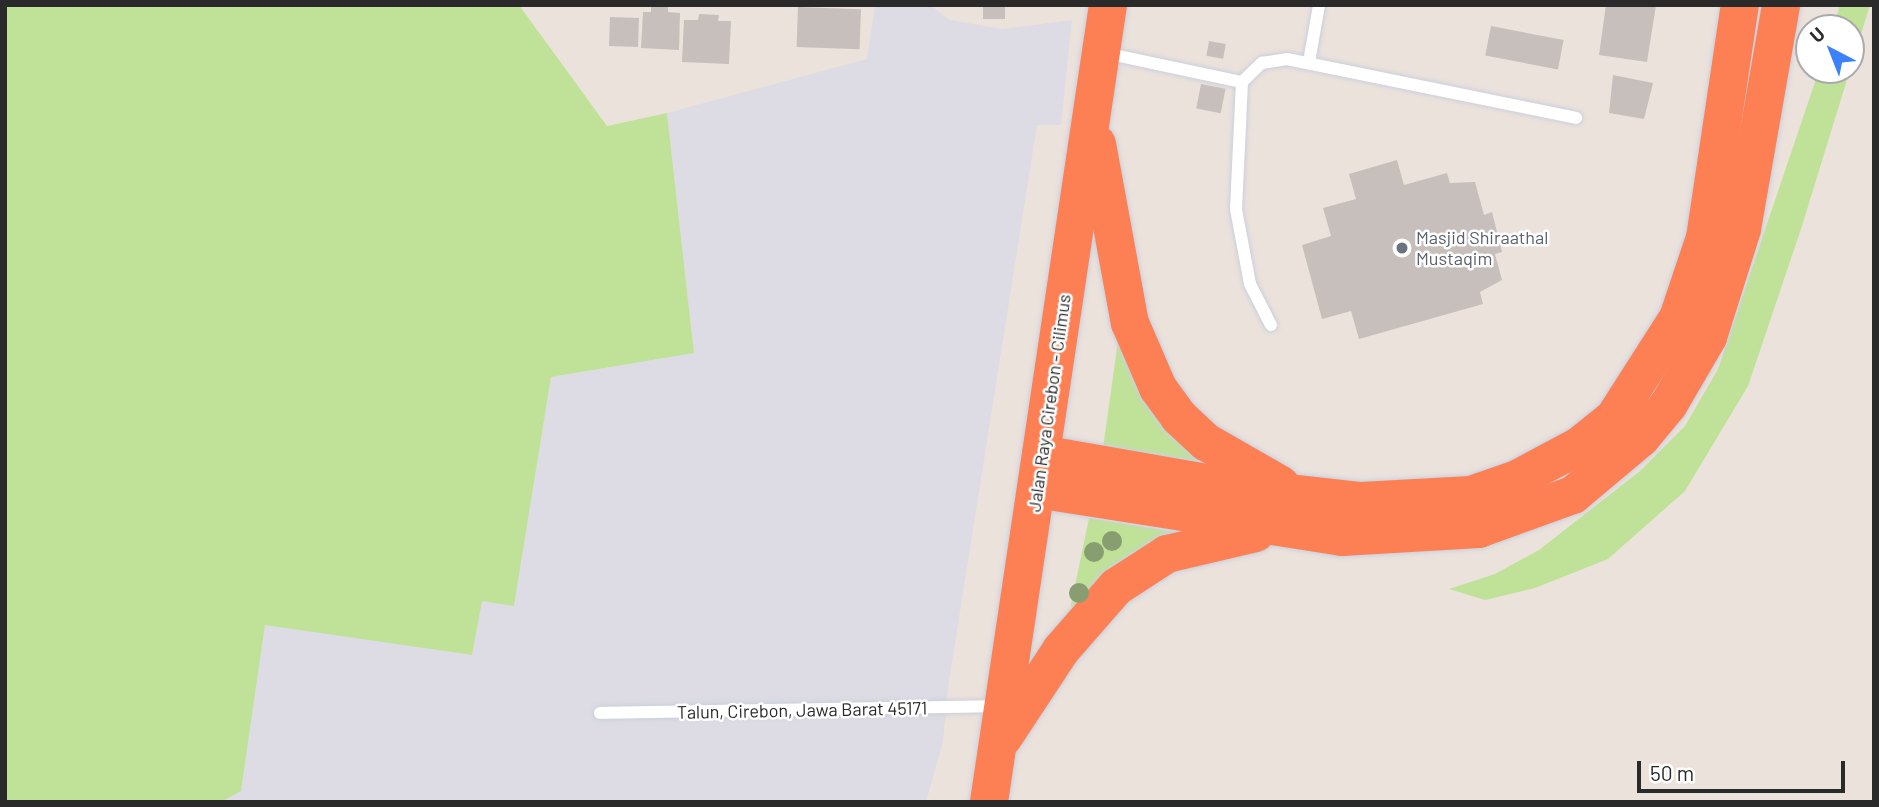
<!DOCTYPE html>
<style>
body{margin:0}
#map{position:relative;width:1879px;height:807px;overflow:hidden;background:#ece2dc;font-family:Barlow,sans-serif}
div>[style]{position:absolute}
.industrial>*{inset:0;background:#dddce4}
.green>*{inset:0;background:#bfe298}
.building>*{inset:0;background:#c7bfbb;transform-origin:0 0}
.roads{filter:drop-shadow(0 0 2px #cad0dc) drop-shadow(0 0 2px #cad0dc)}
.lane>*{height:12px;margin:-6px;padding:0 6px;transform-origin:6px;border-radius:6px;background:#fff}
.highway>*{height:38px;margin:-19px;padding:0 19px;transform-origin:19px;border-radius:19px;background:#fd8055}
.trees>*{width:20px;height:20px;margin:-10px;border-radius:50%;background:#889e71}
.dots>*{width:19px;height:19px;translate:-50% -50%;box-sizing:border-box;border:4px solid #fff;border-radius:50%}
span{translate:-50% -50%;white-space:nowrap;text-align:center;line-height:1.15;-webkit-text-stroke:5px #fff;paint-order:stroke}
.worship-label{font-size:18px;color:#5b616d}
.left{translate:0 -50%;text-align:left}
.street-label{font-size:18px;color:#2a2a2a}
.frame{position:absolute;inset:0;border:7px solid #2a2a2a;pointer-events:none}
.north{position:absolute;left:1795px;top:14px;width:70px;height:70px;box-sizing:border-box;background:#fff;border:2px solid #aaa;border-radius:50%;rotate:318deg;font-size:19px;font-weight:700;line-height:28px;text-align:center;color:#2a2a2a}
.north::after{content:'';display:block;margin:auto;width:24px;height:32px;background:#3c81f9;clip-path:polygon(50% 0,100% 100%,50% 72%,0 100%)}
.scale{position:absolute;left:1637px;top:761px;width:208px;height:32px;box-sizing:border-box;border:4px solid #2a2a2a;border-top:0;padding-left:9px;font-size:21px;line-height:24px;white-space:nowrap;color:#2a2a2a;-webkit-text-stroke:5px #fff;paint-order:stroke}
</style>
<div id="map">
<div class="industrial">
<i style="clip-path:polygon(875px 5px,930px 5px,950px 20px,1002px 29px,1072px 20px,1061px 125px,1037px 125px,948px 688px,943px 742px,926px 802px,221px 802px,241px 790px,265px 624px,472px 655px,482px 600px,514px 606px,551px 377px,694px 353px,667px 113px,867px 59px)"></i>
</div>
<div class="green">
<i style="clip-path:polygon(5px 5px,519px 5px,607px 126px,667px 113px,694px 353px,551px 377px,514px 606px,482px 601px,472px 655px,265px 625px,241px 791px,221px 802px,5px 802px)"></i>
<i style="clip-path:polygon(1840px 5px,1870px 5px,1851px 66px,1851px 28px,1833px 28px)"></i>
<i style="clip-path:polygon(1819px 70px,1850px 70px,1801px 229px,1748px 386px,1685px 491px,1608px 559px,1535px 588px,1485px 600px,1449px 589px,1495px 574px,1539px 550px,1640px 471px,1685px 426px,1718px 369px)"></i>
<i style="clip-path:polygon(1118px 341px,1216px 466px,1103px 448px)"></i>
<i style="clip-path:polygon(1089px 518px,1176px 532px,1072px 608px,1071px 605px)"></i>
</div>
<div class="building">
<i style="clip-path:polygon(651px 5px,668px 5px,668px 12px,680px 13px,679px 50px,641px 48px,643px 12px,651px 12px)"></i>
<i style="left:983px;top:5px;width:22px;height:14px"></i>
<i style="clip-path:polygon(1606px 5px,1656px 5px,1647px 62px,1599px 55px)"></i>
<i style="left:798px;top:7px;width:63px;height:40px;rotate:2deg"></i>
<i style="clip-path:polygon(699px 14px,719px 15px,718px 21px,731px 21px,729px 64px,682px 62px,684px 20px,698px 20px)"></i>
<i style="left:610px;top:17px;width:29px;height:29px;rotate:2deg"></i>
<i style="left:1491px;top:26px;width:74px;height:30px;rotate:11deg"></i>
<i style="left:1209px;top:41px;width:17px;height:15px;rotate:10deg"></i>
<i style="clip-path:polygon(1613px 75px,1653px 83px,1644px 119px,1609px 113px)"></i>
<i style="left:1201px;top:84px;width:25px;height:25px;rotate:11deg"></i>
<i style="clip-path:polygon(1397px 160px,1404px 185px,1447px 173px,1450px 183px,1475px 182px,1484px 215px,1492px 212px,1502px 252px,1495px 254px,1502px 280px,1480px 292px,1483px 304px,1359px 339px,1351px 311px,1322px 319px,1302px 245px,1331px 236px,1323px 208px,1356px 199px,1349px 174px)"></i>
</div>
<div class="roads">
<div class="lane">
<i style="left:1105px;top:53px;width:140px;rotate:12deg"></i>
<i style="left:1242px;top:82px;width:28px;rotate:-44deg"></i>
<i style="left:1262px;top:63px;width:25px;rotate:-9deg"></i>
<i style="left:1287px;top:59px;width:295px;rotate:11.5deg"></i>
<i style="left:1309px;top:62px;width:58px;rotate:-80deg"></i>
<i style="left:1242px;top:82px;width:127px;rotate:92.7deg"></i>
<i style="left:1236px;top:209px;width:76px;rotate:79.4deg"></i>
<i style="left:1250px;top:284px;width:46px;rotate:62.9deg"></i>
<i style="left:600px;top:713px;width:399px;rotate:-1deg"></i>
</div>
<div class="highway">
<i style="left:1097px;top:144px;width:182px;rotate:79.6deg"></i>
<i style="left:1130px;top:323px;width:71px;rotate:66.7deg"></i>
<i style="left:1158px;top:388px;width:36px;rotate:54deg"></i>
<i style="left:1179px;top:417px;width:37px;rotate:43deg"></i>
<i style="left:1206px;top:442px;width:86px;rotate:29.8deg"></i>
<i style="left:1041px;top:454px;width:187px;rotate:9.9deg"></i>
<i style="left:1225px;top:486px;width:137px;rotate:6.3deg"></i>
<i style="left:1361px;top:501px;width:110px;rotate:-3.1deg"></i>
<i style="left:1471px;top:495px;width:49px;rotate:-19.2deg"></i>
<i style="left:1517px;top:479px;width:70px;rotate:-28deg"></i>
<i style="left:1579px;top:446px;width:45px;rotate:-38.7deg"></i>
<i style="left:1614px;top:418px;width:119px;rotate:-57.4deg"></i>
<i style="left:1678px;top:318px;width:84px;rotate:-71.4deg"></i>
<i style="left:1705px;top:238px;width:236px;rotate:-81.5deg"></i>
<i style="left:1036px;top:489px;width:310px;rotate:8.9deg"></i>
<i style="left:1342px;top:537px;width:137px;rotate:-3.3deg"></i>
<i style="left:1479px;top:529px;width:100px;rotate:-19.9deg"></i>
<i style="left:1573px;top:495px;width:89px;rotate:-40deg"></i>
<i style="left:1641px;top:438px;width:44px;rotate:-50.5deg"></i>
<i style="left:1669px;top:404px;width:78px;rotate:-59.8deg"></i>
<i style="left:1708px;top:337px;width:113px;rotate:-72.5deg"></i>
<i style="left:1742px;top:229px;width:227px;rotate:-80.1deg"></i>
<i style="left:1003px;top:738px;width:105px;rotate:-56.6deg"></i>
<i style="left:1061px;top:650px;width:84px;rotate:-48.9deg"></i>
<i style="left:1116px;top:587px;width:61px;rotate:-32.9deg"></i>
<i style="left:1167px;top:554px;width:91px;rotate:-13.3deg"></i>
<i style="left:989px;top:802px;width:806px;rotate:-81.51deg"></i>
</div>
</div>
<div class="trees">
<i style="left:1112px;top:541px"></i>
<i style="left:1094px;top:552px"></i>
<i style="left:1079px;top:593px"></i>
</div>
<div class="dots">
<i style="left:1402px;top:248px;background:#6b7280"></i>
</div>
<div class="worship-label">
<span class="left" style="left:1416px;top:248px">Masjid Shiraathal<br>Mustaqim</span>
</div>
<div class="street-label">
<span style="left:1049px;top:403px;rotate:-82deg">Jalan Raya Cirebon - Cilimus</span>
<span style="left:802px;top:710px;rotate:-1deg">Talun, Cirebon, Jawa Barat 45171</span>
</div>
<div class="frame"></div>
<div class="north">U</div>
<div class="scale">50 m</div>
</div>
